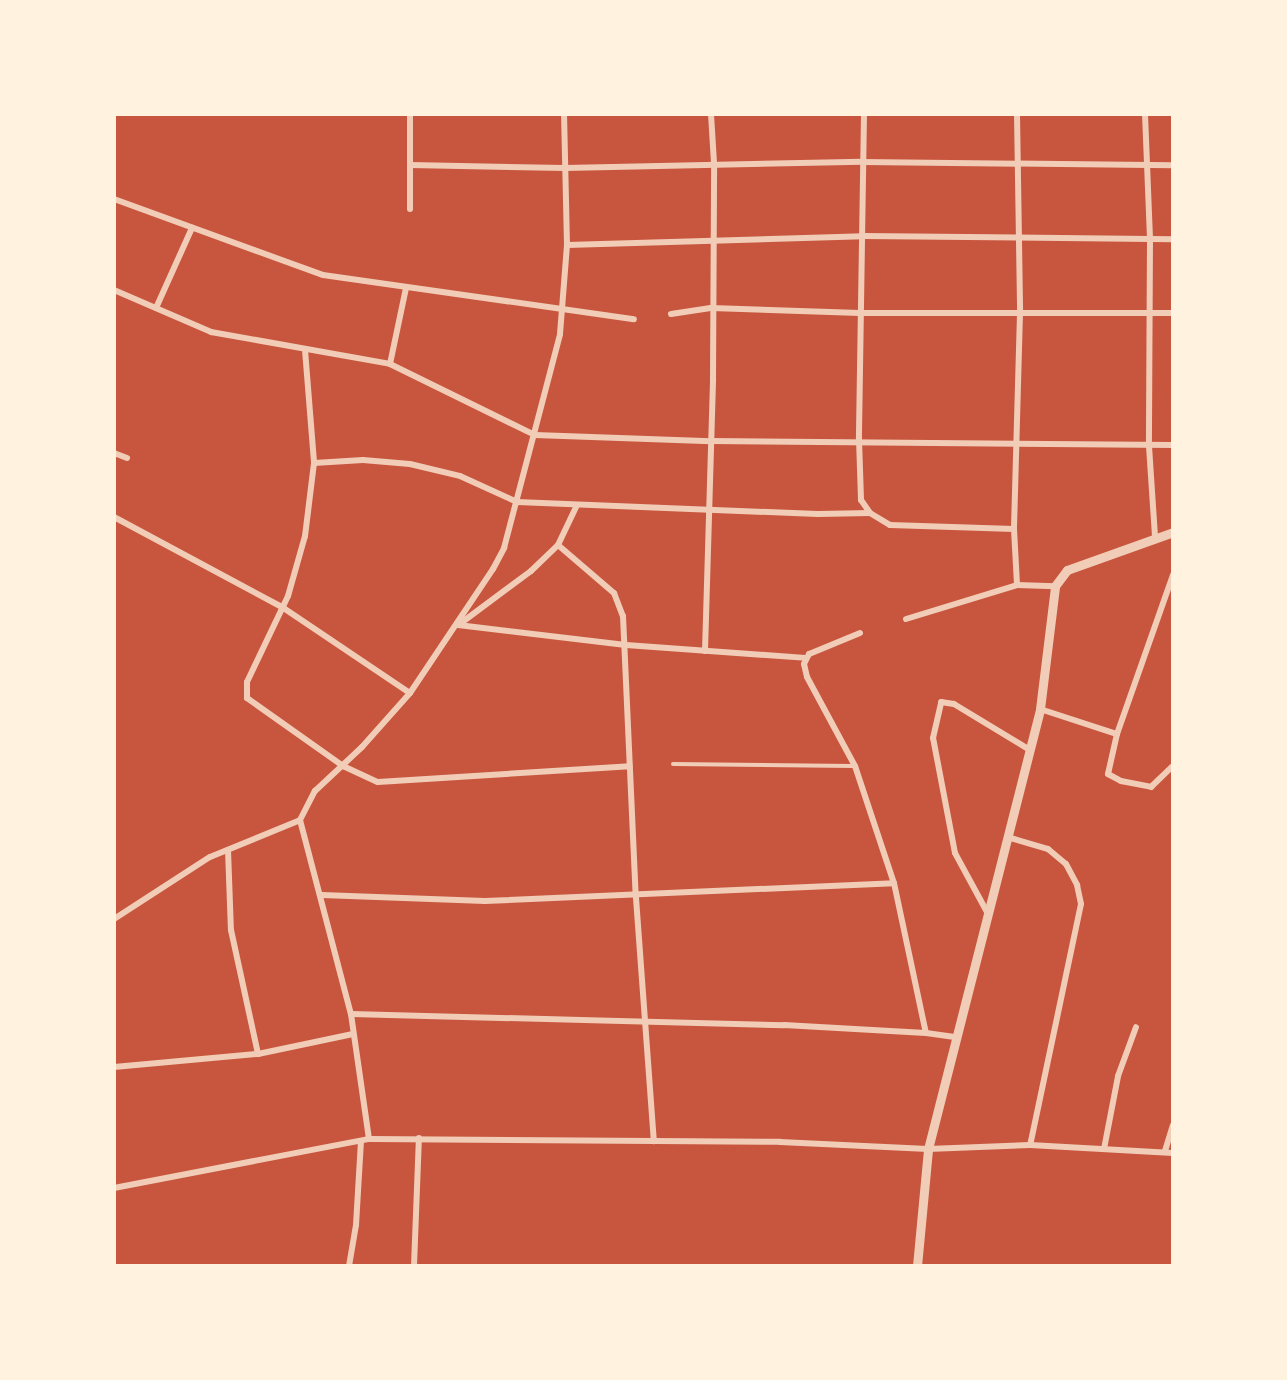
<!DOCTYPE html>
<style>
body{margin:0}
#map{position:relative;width:1287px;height:1380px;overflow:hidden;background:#c8553d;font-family:Bitter,serif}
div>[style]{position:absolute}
.service>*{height:4px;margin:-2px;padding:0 2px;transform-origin:2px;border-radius:2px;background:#f1ccb7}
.minor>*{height:6px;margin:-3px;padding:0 3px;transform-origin:3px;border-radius:3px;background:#f1ccb7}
.tertiary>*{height:9px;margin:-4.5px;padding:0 4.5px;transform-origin:4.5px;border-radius:4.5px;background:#f1ccb7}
span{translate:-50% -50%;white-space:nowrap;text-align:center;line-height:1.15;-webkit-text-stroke:4.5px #fff3e0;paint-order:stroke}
.frame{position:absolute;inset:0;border:116px solid #fff3e0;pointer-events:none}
</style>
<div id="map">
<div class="service">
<i style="left:673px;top:764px;width:181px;rotate:0.6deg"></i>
</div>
<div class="minor">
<i style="left:410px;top:114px;width:95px;rotate:90deg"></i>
<i style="left:864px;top:114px;width:325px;rotate:90.9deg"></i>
<i style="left:859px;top:439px;width:61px;rotate:88.1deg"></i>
<i style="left:861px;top:500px;width:16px;rotate:55deg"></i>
<i style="left:870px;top:513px;width:23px;rotate:31deg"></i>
<i style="left:890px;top:525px;width:124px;rotate:1.8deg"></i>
<i style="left:1017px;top:114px;width:199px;rotate:89.1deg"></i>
<i style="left:1020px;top:313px;width:216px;rotate:91.6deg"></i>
<i style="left:1014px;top:529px;width:56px;rotate:86.9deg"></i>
<i style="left:1017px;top:585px;width:38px;rotate:2deg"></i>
<i style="left:1145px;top:114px;width:125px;rotate:87.7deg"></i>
<i style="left:1150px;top:239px;width:207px;rotate:90.3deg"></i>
<i style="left:1149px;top:446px;width:91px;rotate:86.2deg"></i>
<i style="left:410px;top:165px;width:155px;rotate:1.1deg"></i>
<i style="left:565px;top:168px;width:297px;rotate:-1.2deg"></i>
<i style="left:862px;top:162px;width:311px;rotate:0.6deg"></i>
<i style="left:114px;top:199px;width:222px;rotate:20deg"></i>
<i style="left:323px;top:275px;width:314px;rotate:8.1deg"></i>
<i style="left:567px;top:245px;width:296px;rotate:-1.7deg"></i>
<i style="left:863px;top:236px;width:310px;rotate:0.6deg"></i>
<i style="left:114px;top:290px;width:106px;rotate:23.4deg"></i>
<i style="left:211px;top:332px;width:182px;rotate:10.1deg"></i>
<i style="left:390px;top:364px;width:161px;rotate:26.1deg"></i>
<i style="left:535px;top:435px;width:176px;rotate:2deg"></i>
<i style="left:711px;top:441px;width:462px;rotate:0.5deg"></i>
<i style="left:156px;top:308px;width:88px;rotate:-65.8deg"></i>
<i style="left:671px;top:314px;width:40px;rotate:-8.5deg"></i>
<i style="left:711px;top:308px;width:149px;rotate:1.9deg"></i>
<i style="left:860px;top:313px;width:313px"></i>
<i style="left:305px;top:350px;width:113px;rotate:85.4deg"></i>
<i style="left:314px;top:463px;width:74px;rotate:97deg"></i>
<i style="left:305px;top:536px;width:62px;rotate:105.8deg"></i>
<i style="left:288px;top:596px;width:95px;rotate:115.5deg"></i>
<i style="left:247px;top:682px;width:16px;rotate:90deg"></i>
<i style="left:247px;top:698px;width:118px;rotate:35.3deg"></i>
<i style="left:343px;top:766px;width:38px;rotate:25deg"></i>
<i style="left:378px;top:782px;width:252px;rotate:-3.6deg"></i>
<i style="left:390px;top:364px;width:78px;rotate:-78.1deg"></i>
<i style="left:114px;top:453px;width:14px;rotate:21deg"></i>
<i style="left:314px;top:463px;width:49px;rotate:-3.5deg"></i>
<i style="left:363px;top:460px;width:47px;rotate:4.9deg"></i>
<i style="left:410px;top:464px;width:51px;rotate:13.5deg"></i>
<i style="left:460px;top:476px;width:63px;rotate:24.5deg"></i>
<i style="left:517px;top:502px;width:301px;rotate:2.3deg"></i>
<i style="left:818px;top:514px;width:52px;rotate:-1.1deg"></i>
<i style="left:114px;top:517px;width:191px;rotate:28.2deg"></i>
<i style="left:282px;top:607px;width:154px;rotate:33.9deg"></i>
<i style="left:558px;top:545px;width:74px;rotate:40.6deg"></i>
<i style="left:614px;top:593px;width:25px;rotate:69deg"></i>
<i style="left:623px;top:616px;width:282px;rotate:87.4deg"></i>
<i style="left:636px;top:898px;width:244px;rotate:85.8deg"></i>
<i style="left:906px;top:619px;width:116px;rotate:-17deg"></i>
<i style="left:461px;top:623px;width:87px;rotate:-36.6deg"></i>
<i style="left:531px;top:571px;width:37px;rotate:-44deg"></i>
<i style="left:558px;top:545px;width:44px;rotate:-64.6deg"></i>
<i style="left:458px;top:625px;width:169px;rotate:6.8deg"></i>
<i style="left:626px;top:645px;width:180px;rotate:4.1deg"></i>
<i style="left:860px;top:633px;width:55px;rotate:157.6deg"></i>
<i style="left:809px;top:654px;width:11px;rotate:117deg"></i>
<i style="left:804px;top:664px;width:13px;rotate:77deg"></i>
<i style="left:807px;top:677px;width:101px;rotate:61.7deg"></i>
<i style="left:855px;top:766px;width:123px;rotate:71.6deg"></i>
<i style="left:894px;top:883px;width:153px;rotate:78deg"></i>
<i style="left:926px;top:1033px;width:29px;rotate:8deg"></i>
<i style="left:705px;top:651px;width:272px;rotate:-88.3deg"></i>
<i style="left:713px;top:379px;width:216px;rotate:-89.7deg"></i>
<i style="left:714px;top:163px;width:49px;rotate:-93.5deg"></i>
<i style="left:1040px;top:709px;width:81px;rotate:18deg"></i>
<i style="left:1117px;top:734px;width:41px;rotate:102.7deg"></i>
<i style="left:1108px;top:774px;width:15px;rotate:28deg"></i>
<i style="left:1121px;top:781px;width:31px;rotate:11deg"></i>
<i style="left:1151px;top:787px;width:30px;rotate:-44deg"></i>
<i style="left:1117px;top:734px;width:169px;rotate:-70.6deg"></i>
<i style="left:300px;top:820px;width:201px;rotate:75.3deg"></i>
<i style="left:351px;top:1014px;width:126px;rotate:81.8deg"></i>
<i style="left:1007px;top:837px;width:43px;rotate:16.3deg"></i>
<i style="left:1048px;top:849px;width:23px;rotate:40deg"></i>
<i style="left:1066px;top:864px;width:24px;rotate:62deg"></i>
<i style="left:1077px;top:885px;width:19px;rotate:78deg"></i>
<i style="left:1081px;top:904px;width:246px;rotate:101.9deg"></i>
<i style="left:228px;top:850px;width:80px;rotate:87.9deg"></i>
<i style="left:231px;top:930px;width:127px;rotate:77.7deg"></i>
<i style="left:322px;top:895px;width:163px;rotate:2.1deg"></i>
<i style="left:485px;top:901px;width:409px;rotate:-2.5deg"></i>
<i style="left:987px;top:912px;width:67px;rotate:-118.5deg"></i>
<i style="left:955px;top:853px;width:117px;rotate:-100.8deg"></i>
<i style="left:933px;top:738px;width:37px;rotate:-77deg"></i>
<i style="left:941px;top:702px;width:13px;rotate:9deg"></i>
<i style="left:954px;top:704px;width:89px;rotate:31.2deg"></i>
<i style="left:114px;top:919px;width:114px;rotate:-32.9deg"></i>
<i style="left:210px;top:857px;width:97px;rotate:-22.3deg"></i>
<i style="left:300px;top:820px;width:33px;rotate:-63deg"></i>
<i style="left:315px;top:791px;width:64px;rotate:-43.1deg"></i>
<i style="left:362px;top:747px;width:72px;rotate:-48.4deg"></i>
<i style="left:410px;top:693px;width:149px;rotate:-56.2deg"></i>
<i style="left:493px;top:569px;width:24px;rotate:-62deg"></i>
<i style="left:504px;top:548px;width:221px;rotate:-75.3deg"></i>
<i style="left:560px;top:334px;width:89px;rotate:-85.5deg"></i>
<i style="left:567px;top:245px;width:131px;rotate:-91.3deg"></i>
<i style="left:351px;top:1014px;width:433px;rotate:1.5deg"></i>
<i style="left:784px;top:1025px;width:142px;rotate:3.2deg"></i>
<i style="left:114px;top:1067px;width:145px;rotate:-5.2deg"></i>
<i style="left:258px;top:1054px;width:97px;rotate:-11.9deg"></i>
<i style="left:1104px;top:1149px;width:74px;rotate:-79.1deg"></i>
<i style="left:1118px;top:1076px;width:52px;rotate:-69.8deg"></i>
<i style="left:1165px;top:1151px;width:27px;rotate:-73deg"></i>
<i style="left:114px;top:1188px;width:260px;rotate:-10.9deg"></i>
<i style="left:369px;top:1139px;width:411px;rotate:0.4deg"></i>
<i style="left:780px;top:1142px;width:148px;rotate:2.7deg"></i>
<i style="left:928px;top:1149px;width:102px;rotate:-2.2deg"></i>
<i style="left:1030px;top:1145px;width:143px;rotate:3.2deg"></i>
<i style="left:349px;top:1266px;width:42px;rotate:-80.3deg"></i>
<i style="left:356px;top:1225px;width:83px;rotate:-86.6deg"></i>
<i style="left:414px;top:1266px;width:128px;rotate:-87.8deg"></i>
</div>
<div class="tertiary">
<i style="left:917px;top:1266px;width:118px;rotate:-84.6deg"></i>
<i style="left:928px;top:1149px;width:454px;rotate:-75.7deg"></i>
<i style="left:1040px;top:709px;width:124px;rotate:-83deg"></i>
<i style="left:1055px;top:586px;width:20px;rotate:-53deg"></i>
<i style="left:1067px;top:570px;width:113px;rotate:-19.7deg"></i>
</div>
<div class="frame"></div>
</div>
